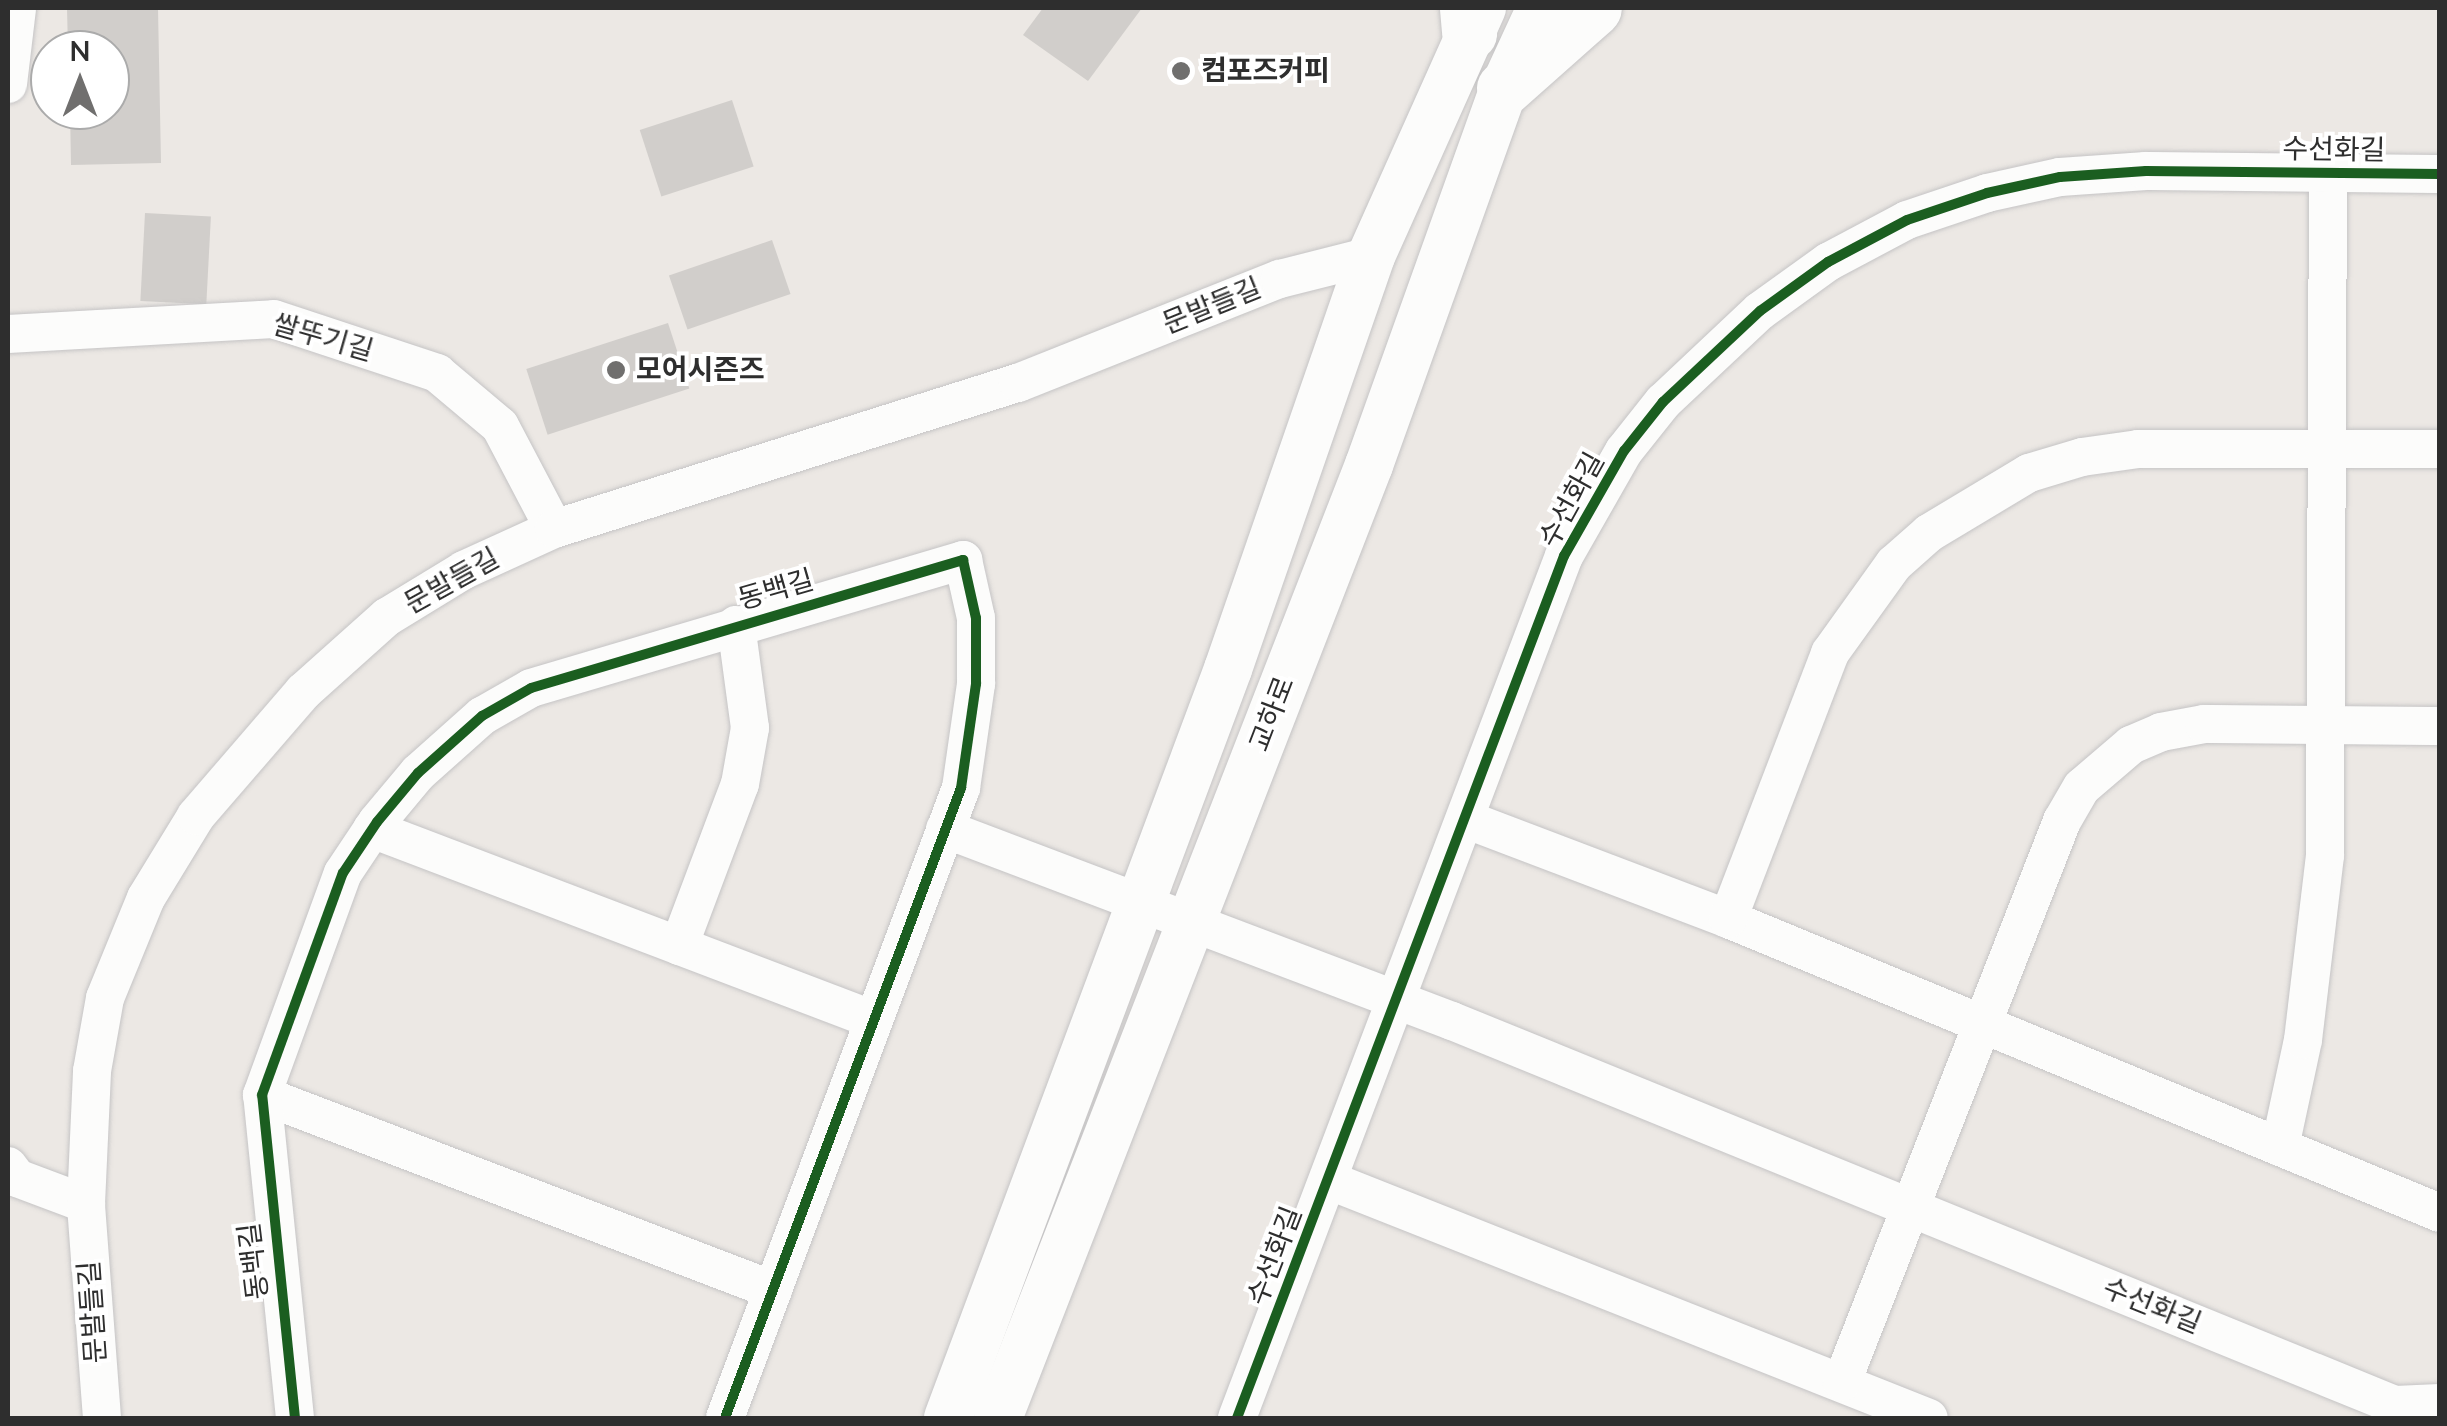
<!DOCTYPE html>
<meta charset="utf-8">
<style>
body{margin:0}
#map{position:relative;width:2447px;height:1426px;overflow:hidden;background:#ece8e4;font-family:"Nunito Sans","Noto Sans KR",sans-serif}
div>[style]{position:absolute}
.building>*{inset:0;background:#d1cecb;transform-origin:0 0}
.roads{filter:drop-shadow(0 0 2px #c5c4c5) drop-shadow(0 0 2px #c5c4c5)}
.minor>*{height:38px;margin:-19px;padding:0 19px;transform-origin:19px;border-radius:19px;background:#fcfcfb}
.tertiary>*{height:48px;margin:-24px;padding:0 24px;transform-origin:24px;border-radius:24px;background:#fcfcfb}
.secondary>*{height:55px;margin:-27.5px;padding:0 27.5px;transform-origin:27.5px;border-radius:27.5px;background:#fcfcfb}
.cycleway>*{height:10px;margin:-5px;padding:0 5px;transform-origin:5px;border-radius:5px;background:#1b5e20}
.dots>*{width:28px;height:28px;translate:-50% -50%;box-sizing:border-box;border:5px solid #fff;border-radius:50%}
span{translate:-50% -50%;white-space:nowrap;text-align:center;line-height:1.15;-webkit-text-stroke:8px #fff;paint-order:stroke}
.poi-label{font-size:28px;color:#2e2e2e;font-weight:700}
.left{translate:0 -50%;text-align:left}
.street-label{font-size:28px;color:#2e2e2e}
.frame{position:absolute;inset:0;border:10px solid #2e2e2e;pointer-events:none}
.north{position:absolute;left:30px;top:30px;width:100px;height:100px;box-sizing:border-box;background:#fff;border:2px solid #ababab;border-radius:50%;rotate:0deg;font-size:28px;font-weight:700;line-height:40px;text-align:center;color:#2e2e2e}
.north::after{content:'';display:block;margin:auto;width:35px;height:45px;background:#706f6e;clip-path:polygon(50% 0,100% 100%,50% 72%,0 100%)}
</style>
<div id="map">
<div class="building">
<i style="clip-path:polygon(67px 8px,158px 8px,161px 163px,71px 165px,70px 110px,110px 110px,110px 50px,68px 50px)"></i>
<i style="clip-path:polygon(1043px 8px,1142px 8px,1088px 81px,1023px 35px)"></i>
<i style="left:732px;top:100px;width:70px;height:97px;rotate:72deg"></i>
<i style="left:145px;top:213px;width:66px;height:88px;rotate:3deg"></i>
<i style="left:772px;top:240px;width:57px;height:109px;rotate:71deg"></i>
<i style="left:668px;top:323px;width:69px;height:149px;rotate:72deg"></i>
</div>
<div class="roads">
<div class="minor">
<i style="left:8px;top:84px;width:77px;rotate:-83.2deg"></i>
<i style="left:8px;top:334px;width:266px;rotate:-3.2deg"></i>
<i style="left:274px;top:319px;width:172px;rotate:18.3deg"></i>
<i style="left:437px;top:373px;width:82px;rotate:40.1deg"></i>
<i style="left:500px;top:426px;width:116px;rotate:62.3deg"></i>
<i style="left:1465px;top:819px;width:281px;rotate:20.8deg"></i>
<i style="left:1728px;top:919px;width:770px;rotate:22.44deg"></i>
<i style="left:372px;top:829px;width:537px;rotate:20.83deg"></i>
<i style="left:945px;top:829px;width:542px;rotate:20.74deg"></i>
<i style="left:1452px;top:1021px;width:1018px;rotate:22.16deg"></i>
<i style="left:1728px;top:919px;width:285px;rotate:-69deg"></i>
<i style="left:1830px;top:653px;width:110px;rotate:-54.3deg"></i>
<i style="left:1894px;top:564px;width:47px;rotate:-41.5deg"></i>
<i style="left:1929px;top:533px;width:117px;rotate:-31deg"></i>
<i style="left:2029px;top:473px;width:55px;rotate:-16.8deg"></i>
<i style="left:2082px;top:457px;width:57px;rotate:-8.1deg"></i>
<i style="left:2138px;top:449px;width:302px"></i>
<i style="left:679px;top:946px;width:173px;rotate:-69.4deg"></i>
<i style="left:740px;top:784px;width:57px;rotate:-79.9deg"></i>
<i style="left:750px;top:728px;width:104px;rotate:-97.7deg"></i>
<i style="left:262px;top:1095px;width:547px;rotate:20.89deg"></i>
<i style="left:2280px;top:1147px;width:109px;rotate:-77.9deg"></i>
<i style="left:2303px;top:1040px;width:185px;rotate:-83.2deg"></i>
<i style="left:2325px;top:856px;width:683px;rotate:-89.75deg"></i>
<i style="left:8px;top:1166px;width:15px;rotate:53deg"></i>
<i style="left:17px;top:1178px;width:74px;rotate:20.6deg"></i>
<i style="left:1328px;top:1180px;width:646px;rotate:21.6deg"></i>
<i style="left:1842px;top:1382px;width:603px;rotate:-68.59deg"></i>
<i style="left:2062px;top:821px;width:39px;rotate:-60deg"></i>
<i style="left:2082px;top:787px;width:65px;rotate:-40.6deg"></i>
<i style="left:2131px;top:745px;width:33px;rotate:-23deg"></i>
<i style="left:2161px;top:732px;width:44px;rotate:-10.5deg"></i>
<i style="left:2204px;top:724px;width:236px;rotate:0.5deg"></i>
<i style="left:102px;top:1418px;width:215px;rotate:-94.3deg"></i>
<i style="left:86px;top:1204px;width:133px;rotate:-87.4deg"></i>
<i style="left:92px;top:1071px;width:74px;rotate:-79.9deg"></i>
<i style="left:105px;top:998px;width:108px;rotate:-67.7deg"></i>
<i style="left:146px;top:898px;width:96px;rotate:-58.6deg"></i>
<i style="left:196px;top:816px;width:164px;rotate:-49.2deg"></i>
<i style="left:303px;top:692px;width:113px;rotate:-41.8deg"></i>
<i style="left:387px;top:617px;width:90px;rotate:-31.4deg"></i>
<i style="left:464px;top:570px;width:99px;rotate:-24.5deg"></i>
<i style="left:554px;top:529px;width:486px;rotate:-17.5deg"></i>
<i style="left:1018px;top:383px;width:282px;rotate:-21.7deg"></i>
<i style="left:1280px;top:279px;width:94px;rotate:-14.2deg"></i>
<i style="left:295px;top:1418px;width:325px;rotate:-95.8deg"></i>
<i style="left:262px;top:1095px;width:236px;rotate:-70deg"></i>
<i style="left:343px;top:873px;width:61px;rotate:-56.3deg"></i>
<i style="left:377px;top:822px;width:64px;rotate:-50.1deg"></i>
<i style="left:418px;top:773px;width:86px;rotate:-41.7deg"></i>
<i style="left:482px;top:716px;width:56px;rotate:-29.7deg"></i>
<i style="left:531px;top:688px;width:451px;rotate:-16.5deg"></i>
<i style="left:963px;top:560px;width:59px;rotate:77.4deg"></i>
<i style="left:976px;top:618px;width:66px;rotate:90deg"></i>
<i style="left:976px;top:684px;width:105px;rotate:98.2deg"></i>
<i style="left:961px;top:788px;width:673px;rotate:110.54deg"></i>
<i style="left:1237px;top:1418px;width:922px;rotate:-69.23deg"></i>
<i style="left:1564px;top:556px;width:121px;rotate:-60.3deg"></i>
<i style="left:1624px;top:451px;width:63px;rotate:-51.5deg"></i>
<i style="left:1663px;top:402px;width:133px;rotate:-43.2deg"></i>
<i style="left:1760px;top:311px;width:84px;rotate:-35.8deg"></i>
<i style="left:1828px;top:262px;width:89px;rotate:-28deg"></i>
<i style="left:1907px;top:220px;width:84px;rotate:-18.6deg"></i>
<i style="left:1987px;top:193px;width:75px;rotate:-12.4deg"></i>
<i style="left:2060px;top:177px;width:86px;rotate:-4deg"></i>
<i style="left:2146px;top:171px;width:294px;rotate:0.6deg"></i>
<i style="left:2410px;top:1418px;width:20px;rotate:-139deg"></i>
<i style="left:2395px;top:1405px;width:45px;rotate:-2.5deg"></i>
</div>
<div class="tertiary">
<i style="left:948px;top:1418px;width:800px;rotate:-69.5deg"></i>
<i style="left:1228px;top:669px;width:437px;rotate:-70.9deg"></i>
<i style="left:1371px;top:256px;width:272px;rotate:-65.9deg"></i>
<i style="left:998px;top:1418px;width:1023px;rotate:-68.73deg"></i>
<i style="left:1369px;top:465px;width:400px;rotate:-70.3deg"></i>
<i style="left:1504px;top:88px;width:88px;rotate:-65.2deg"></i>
</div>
<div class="secondary">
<i style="left:1467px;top:8px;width:25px;rotate:85deg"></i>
<i style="left:1504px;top:88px;width:120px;rotate:-41.6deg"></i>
</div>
</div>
<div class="cycleway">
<i style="left:295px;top:1418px;width:325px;rotate:-95.8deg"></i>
<i style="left:262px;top:1095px;width:236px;rotate:-70deg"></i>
<i style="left:343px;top:873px;width:61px;rotate:-56.3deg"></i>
<i style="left:377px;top:822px;width:64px;rotate:-50.1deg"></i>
<i style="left:418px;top:773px;width:86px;rotate:-41.7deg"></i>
<i style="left:482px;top:716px;width:56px;rotate:-29.7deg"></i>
<i style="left:531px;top:688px;width:451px;rotate:-16.5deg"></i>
<i style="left:963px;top:560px;width:59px;rotate:77.4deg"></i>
<i style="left:976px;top:618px;width:66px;rotate:90deg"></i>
<i style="left:976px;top:684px;width:105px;rotate:98.2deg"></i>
<i style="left:961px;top:788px;width:673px;rotate:110.54deg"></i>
<i style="left:1237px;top:1418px;width:922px;rotate:-69.23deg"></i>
<i style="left:1564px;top:556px;width:121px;rotate:-60.3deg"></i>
<i style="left:1624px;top:451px;width:63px;rotate:-51.5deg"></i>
<i style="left:1663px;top:402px;width:133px;rotate:-43.2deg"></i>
<i style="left:1760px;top:311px;width:84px;rotate:-35.8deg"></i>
<i style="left:1828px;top:262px;width:89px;rotate:-28deg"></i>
<i style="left:1907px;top:220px;width:84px;rotate:-18.6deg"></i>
<i style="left:1987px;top:193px;width:75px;rotate:-12.4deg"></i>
<i style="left:2060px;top:177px;width:86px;rotate:-4deg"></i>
<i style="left:2146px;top:171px;width:294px;rotate:0.6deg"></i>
</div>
<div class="dots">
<i style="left:1181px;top:71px;background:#706f6e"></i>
<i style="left:616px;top:370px;background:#706f6e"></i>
</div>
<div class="poi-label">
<span class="left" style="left:1201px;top:71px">컴포즈커피</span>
<span class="left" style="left:636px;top:370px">모어시즌즈</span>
</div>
<div class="street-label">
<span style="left:2334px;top:150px;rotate:1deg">수선화길</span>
<span style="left:1212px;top:306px;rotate:-22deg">문발들길</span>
<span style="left:323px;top:338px;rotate:16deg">쌀뚜기길</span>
<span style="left:1572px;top:500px;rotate:-61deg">수선화길</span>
<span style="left:452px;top:581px;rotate:-29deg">문발들길</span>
<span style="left:776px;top:590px;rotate:-16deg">동백길</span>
<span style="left:1272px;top:714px;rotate:-69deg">교하로</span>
<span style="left:1275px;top:1256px;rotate:-69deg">수선화길</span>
<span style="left:254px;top:1261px;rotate:-97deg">동백길</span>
<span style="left:2152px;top:1306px;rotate:22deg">수선화길</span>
<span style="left:93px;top:1312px;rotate:-94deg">문발들길</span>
</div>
<div class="frame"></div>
<div class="north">N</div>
</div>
